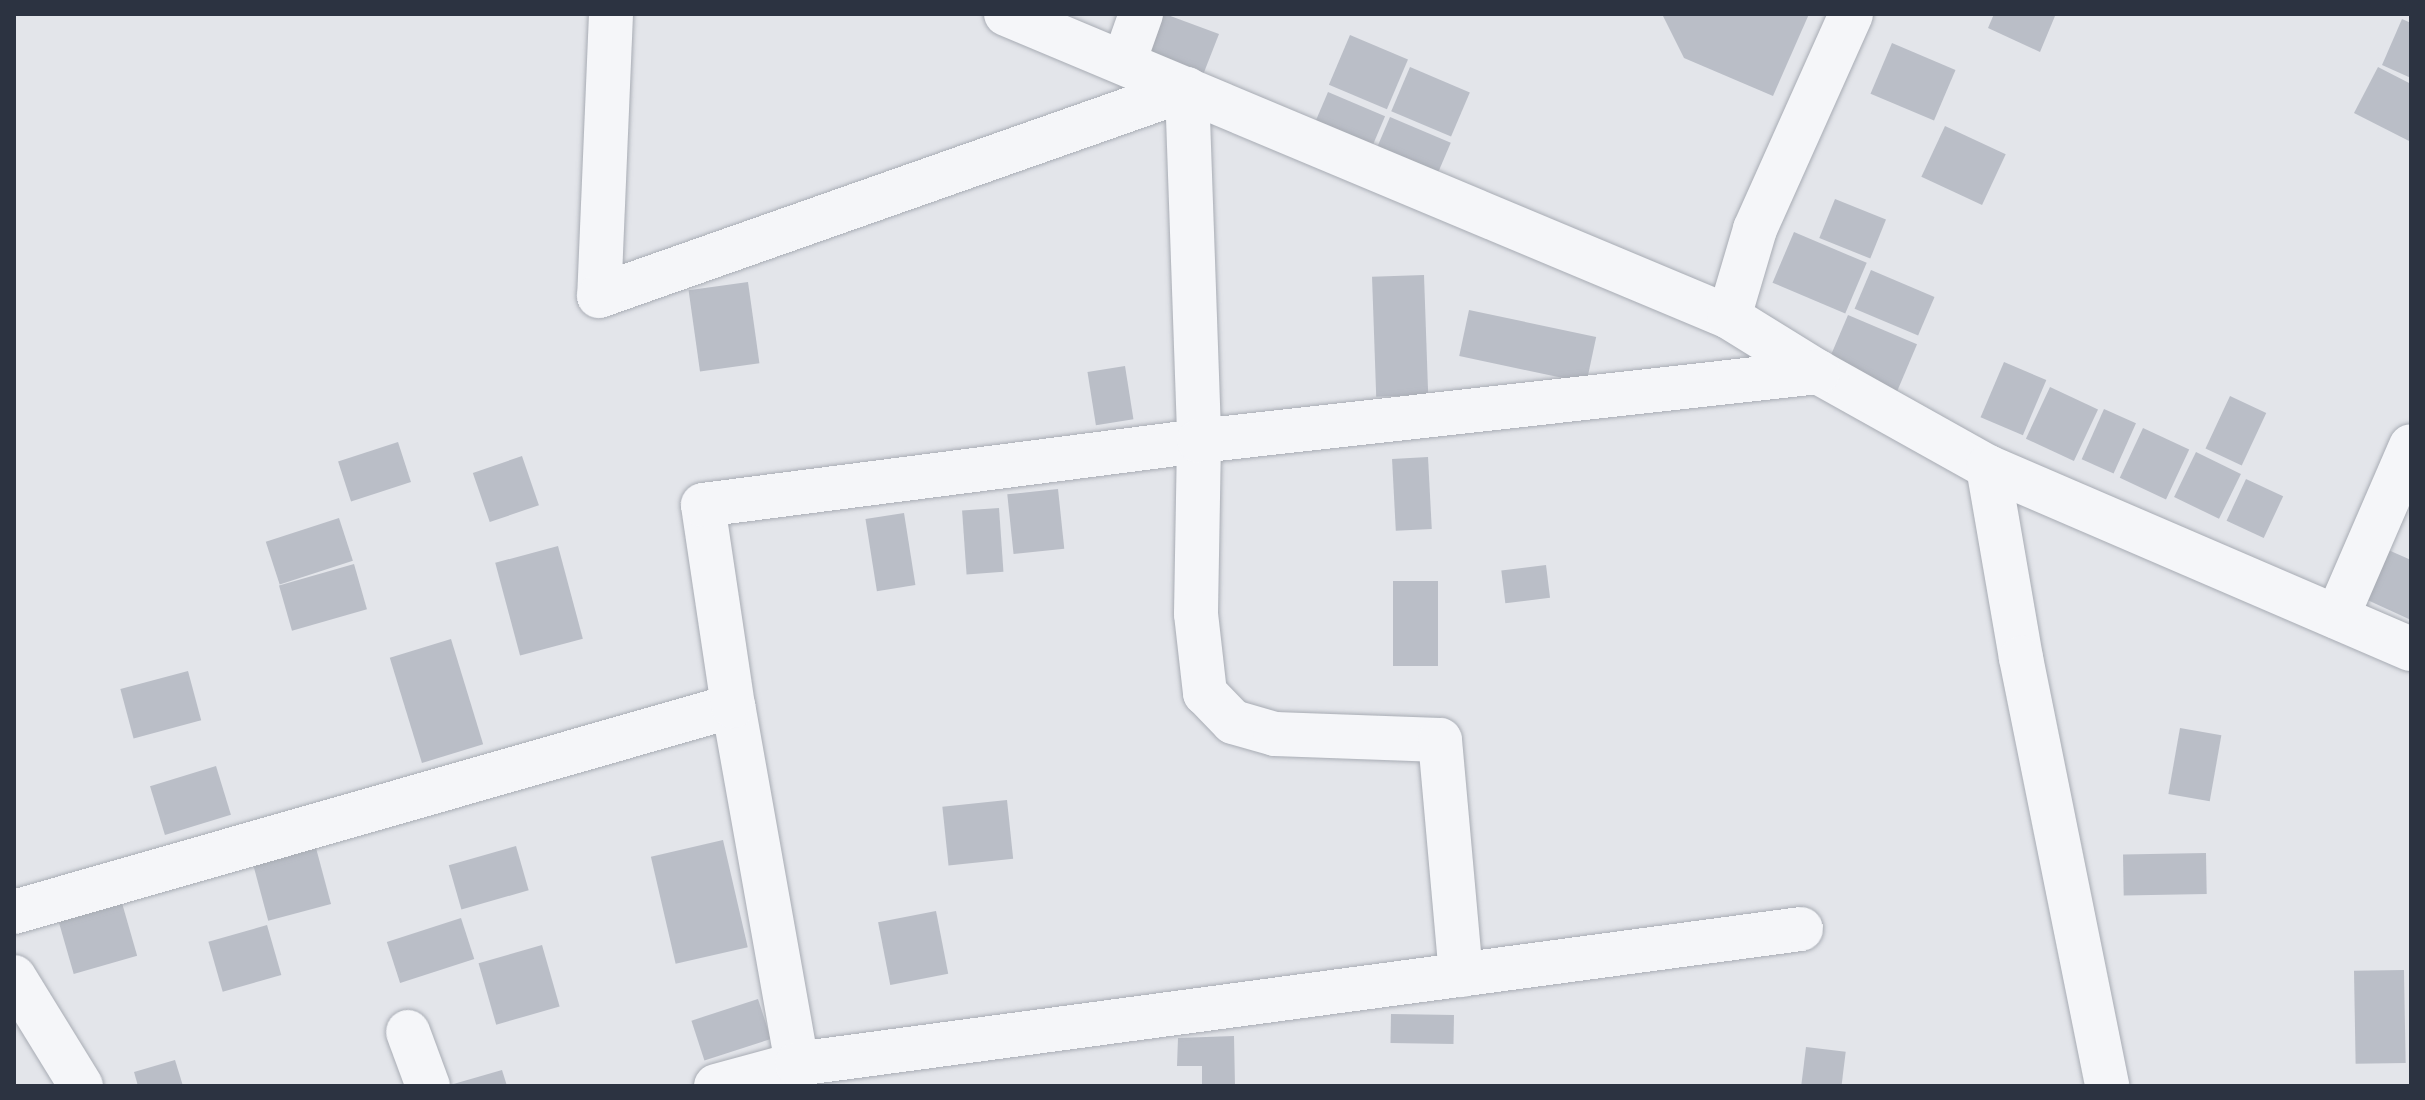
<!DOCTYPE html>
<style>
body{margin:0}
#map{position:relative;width:2425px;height:1100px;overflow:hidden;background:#e3e5ea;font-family:Signika,sans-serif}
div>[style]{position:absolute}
.building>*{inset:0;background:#babec7;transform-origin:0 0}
.roads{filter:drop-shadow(0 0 2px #a8acb4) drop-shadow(0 0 2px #a8acb4)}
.street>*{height:44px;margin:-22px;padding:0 22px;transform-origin:22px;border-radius:22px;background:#f5f6f9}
span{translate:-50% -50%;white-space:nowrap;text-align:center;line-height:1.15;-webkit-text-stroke:6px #f3f4f8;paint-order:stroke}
.frame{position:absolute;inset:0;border:16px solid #2c3341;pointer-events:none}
</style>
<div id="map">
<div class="building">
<i style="clip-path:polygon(1155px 14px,1165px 14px,1219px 34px,1201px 80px,1138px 56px)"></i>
<i style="clip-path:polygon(1662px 14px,1809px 14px,1773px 96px,1684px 58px)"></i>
<i style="clip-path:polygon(1994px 14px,2051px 14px,2055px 16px,2040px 52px,1988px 28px)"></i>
<i style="clip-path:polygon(2402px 19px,2411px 23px,2411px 78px,2382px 65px)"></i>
<i style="left:1350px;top:35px;width:63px;height:54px;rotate:23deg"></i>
<i style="left:1892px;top:43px;width:69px;height:55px;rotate:23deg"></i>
<i style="left:1410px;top:67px;width:65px;height:48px;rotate:23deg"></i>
<i style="clip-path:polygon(2378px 67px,2411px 84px,2411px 142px,2354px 113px)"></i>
<i style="left:1328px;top:92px;width:62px;height:43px;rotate:23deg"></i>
<i style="left:1390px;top:117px;width:66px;height:44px;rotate:23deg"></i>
<i style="left:1945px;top:126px;width:67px;height:56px;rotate:25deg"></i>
<i style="left:1835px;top:199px;width:55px;height:42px;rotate:22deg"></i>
<i style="left:1794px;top:232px;width:79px;height:55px;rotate:23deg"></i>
<i style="left:1871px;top:270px;width:69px;height:42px;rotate:23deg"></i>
<i style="left:1424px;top:275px;width:120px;height:52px;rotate:88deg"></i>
<i style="left:748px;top:282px;width:82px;height:60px;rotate:82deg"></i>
<i style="left:1469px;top:310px;width:130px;height:47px;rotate:12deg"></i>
<i style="left:1848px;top:315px;width:75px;height:52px;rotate:23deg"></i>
<i style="left:2004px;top:362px;width:46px;height:60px;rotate:23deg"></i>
<i style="left:1125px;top:366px;width:54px;height:38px;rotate:81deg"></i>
<i style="left:2050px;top:387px;width:53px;height:57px;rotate:25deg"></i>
<i style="left:2230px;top:396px;width:40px;height:58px;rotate:25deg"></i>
<i style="left:2104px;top:409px;width:35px;height:55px;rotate:24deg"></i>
<i style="left:2143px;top:428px;width:51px;height:55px;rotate:25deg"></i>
<i style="left:398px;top:442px;width:42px;height:63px;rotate:72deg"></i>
<i style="left:2196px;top:452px;width:50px;height:50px;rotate:26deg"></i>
<i style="left:522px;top:456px;width:52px;height:52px;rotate:71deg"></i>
<i style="left:1428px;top:457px;width:72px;height:36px;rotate:87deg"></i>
<i style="left:2246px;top:479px;width:41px;height:46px;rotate:25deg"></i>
<i style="left:1058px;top:489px;width:60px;height:51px;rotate:84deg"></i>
<i style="left:999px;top:508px;width:64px;height:37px;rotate:86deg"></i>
<i style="left:904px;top:513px;width:73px;height:39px;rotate:81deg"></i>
<i style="left:339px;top:518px;width:45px;height:77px;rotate:72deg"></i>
<i style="left:558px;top:546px;width:96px;height:65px;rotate:75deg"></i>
<i style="clip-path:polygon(2386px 549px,2411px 560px,2411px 620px,2363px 598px)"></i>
<i style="left:354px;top:564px;width:47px;height:78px;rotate:74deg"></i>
<i style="left:1546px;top:565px;width:33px;height:45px;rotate:83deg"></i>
<i style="left:1393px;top:581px;width:45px;height:85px"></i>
<i style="left:451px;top:639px;width:110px;height:64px;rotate:73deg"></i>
<i style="left:188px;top:671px;width:51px;height:70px;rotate:75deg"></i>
<i style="left:2180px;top:728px;width:42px;height:67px;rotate:10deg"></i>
<i style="left:216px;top:766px;width:51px;height:69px;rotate:73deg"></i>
<i style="left:1007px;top:800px;width:59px;height:65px;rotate:84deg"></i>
<i style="left:723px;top:840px;width:110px;height:74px;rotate:77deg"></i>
<i style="left:516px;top:846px;width:46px;height:70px;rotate:74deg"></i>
<i style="left:316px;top:848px;width:58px;height:65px;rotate:75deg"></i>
<i style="left:2206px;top:853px;width:41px;height:83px;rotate:89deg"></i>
<i style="left:122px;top:903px;width:55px;height:66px;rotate:74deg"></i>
<i style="left:936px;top:911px;width:64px;height:59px;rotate:79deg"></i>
<i style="left:461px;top:918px;width:43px;height:78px;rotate:72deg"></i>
<i style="left:267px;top:925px;width:52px;height:61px;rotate:74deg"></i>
<i style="left:542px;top:945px;width:64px;height:66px;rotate:74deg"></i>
<i style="left:2404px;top:970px;width:93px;height:50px;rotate:89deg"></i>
<i style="left:758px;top:999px;width:42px;height:70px;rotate:72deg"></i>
<i style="left:1391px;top:1014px;width:63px;height:29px;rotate:1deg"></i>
<i style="clip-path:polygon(1234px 1036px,1235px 1086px,1202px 1086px,1202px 1066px,1177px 1066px,1178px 1038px)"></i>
<i style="left:1806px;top:1047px;width:40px;height:39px;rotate:7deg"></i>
<i style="clip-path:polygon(175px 1060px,183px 1086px,138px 1086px,134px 1072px)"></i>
<i style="clip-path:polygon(502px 1070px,507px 1086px,450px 1086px,450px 1085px)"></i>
</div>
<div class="roads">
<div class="street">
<i style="left:611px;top:14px;width:282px;rotate:92.4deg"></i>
<i style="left:599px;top:296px;width:623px;rotate:-19.39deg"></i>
<i style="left:1187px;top:89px;width:352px;rotate:88deg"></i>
<i style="left:1199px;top:441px;width:173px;rotate:91deg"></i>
<i style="left:1196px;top:614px;width:80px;rotate:83.5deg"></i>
<i style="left:1205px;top:693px;width:40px;rotate:46deg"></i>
<i style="left:1233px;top:722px;width:44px;rotate:15.9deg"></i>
<i style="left:1275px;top:734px;width:165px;rotate:2.1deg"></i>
<i style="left:1440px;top:740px;width:236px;rotate:84.9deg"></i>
<i style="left:1006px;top:14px;width:784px;rotate:22.74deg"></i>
<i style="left:1729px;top:317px;width:105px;rotate:31.7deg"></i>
<i style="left:1818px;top:372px;width:195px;rotate:29.2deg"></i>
<i style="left:1988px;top:467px;width:194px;rotate:80.2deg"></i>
<i style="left:2021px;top:658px;width:437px;rotate:78.6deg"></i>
<i style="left:1124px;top:62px;width:51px;rotate:-70.5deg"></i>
<i style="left:1729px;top:317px;width:92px;rotate:-73.5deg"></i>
<i style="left:1755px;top:229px;width:235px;rotate:-65.9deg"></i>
<i style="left:1988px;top:467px;width:460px;rotate:23.3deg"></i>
<i style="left:2337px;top:617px;width:186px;rotate:-66.6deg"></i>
<i style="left:14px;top:912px;width:748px;rotate:-15.99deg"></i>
<i style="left:14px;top:977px;width:128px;rotate:58.4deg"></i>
<i style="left:408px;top:1032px;width:58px;rotate:69.7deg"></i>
<i style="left:797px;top:1064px;width:364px;rotate:-100.1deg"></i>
<i style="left:733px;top:706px;width:203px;rotate:-98.5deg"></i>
<i style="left:703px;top:505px;width:500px;rotate:-7.35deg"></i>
<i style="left:1199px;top:441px;width:623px;rotate:-6.36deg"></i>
<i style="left:716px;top:1086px;width:84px;rotate:-15.2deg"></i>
<i style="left:797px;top:1064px;width:1013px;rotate:-7.66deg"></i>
</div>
</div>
<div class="frame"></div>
</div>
